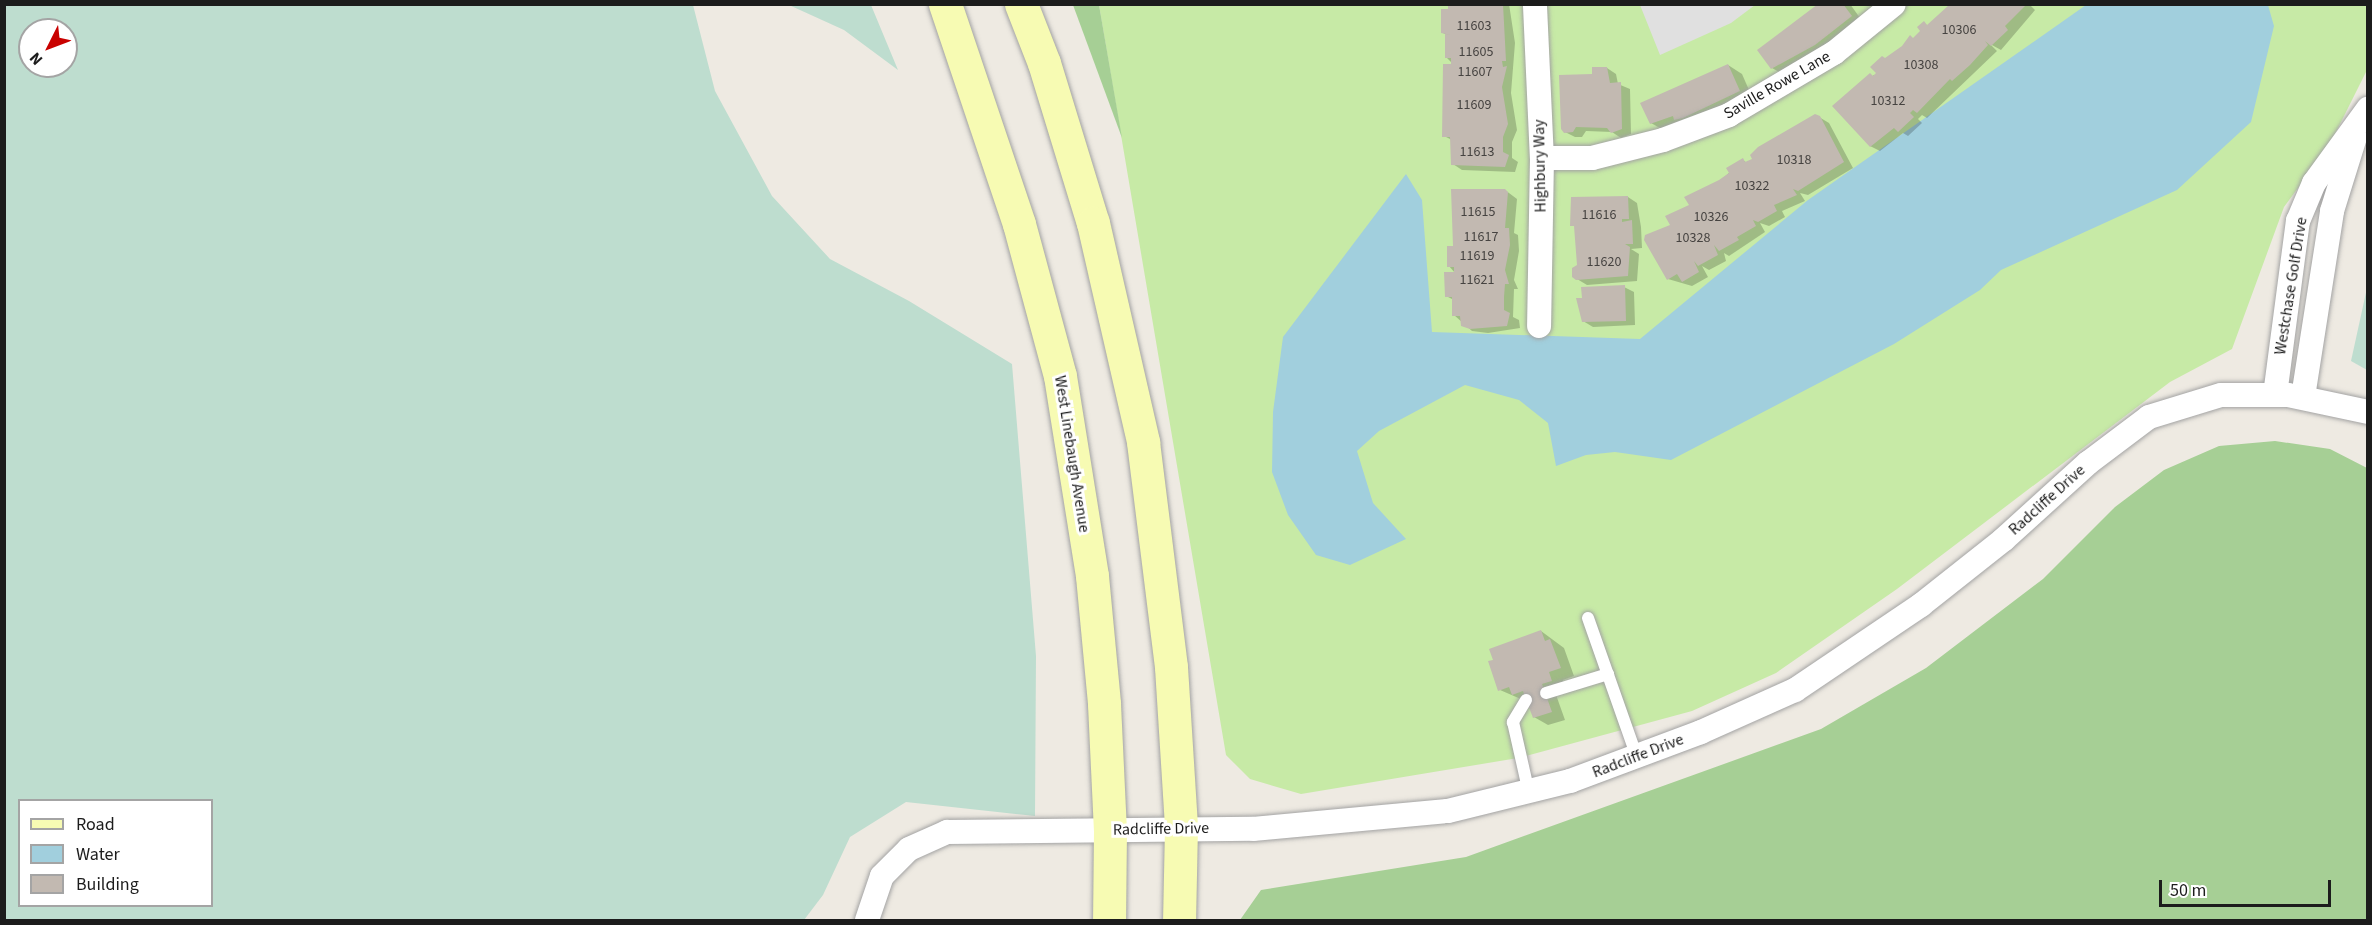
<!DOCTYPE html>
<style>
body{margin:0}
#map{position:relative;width:2372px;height:925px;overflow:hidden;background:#eeeae2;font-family:"Source Sans 3",sans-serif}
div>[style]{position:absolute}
.grass>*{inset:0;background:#c7eaa6}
.forest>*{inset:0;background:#a6cf95}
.wetland>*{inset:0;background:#beddcf}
.parking>*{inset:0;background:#e0e0e0}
.water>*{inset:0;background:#a1cfdd}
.shadow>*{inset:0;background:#0003}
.building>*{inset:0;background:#c2b9b1}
.roads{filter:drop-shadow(0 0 2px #a3a3a3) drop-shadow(0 0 2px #a3a3a3)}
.lane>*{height:12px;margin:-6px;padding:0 6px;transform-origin:6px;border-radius:6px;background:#fff}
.street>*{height:24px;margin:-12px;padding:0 12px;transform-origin:12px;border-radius:12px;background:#fff}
.secondary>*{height:33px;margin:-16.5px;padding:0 16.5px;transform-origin:16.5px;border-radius:16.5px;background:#f7fbb3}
span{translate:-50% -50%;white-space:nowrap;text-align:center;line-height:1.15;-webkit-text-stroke:6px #fff;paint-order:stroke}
.number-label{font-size:14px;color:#464341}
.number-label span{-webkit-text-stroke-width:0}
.street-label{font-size:16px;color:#1c1c1c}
.frame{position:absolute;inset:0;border:6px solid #1c1c1c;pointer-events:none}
.legend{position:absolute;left:18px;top:799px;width:195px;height:108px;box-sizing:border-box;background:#fff;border:2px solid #a4a4a4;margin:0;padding:8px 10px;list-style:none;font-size:18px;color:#1c1c1c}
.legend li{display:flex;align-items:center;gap:12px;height:30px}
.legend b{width:30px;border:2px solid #a4a4a4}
.north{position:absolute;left:18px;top:18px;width:60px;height:60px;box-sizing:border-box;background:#fff;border:2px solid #a4a4a4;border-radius:50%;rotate:228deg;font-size:16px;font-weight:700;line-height:24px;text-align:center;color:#1c1c1c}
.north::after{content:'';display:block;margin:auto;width:21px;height:27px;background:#c90100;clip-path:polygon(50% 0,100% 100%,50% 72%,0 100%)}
.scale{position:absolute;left:2159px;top:880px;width:172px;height:27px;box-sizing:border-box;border:3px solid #1c1c1c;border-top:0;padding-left:8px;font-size:18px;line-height:21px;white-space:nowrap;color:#1c1c1c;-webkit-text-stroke:4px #fff;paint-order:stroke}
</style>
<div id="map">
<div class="grass">
<i style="clip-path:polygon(1099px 5px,2367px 5px,2367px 70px,2329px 146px,2284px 207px,2232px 349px,2170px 382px,1897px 589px,1776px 673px,1692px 711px,1518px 758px,1301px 794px,1250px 779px,1226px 755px)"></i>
</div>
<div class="forest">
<i style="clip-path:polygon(1073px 5px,1099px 5px,1122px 138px)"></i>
<i style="clip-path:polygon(2275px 441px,2330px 449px,2367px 468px,2367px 920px,1240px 920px,1261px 890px,1466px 857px,1821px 729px,1926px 668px,2043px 579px,2115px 507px,2164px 470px,2219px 446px)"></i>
</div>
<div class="wetland">
<i style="clip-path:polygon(evenodd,5px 4px,693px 5px,715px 91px,772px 196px,830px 259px,909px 301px,1012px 364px,1036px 656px,1035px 816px,906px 802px,850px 837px,823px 895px,804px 920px,5px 920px,5px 4px,30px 30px,66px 30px,66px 66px,30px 66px,30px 30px,5px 4px,20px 800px,212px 800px,212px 906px,20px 906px,20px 800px)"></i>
<i style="clip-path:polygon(789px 5px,871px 5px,898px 70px,844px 30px)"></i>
<i style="clip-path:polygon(2367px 288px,2367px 370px,2351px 361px)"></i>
</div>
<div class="parking">
<i style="clip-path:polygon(1640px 5px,1755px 5px,1731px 23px,1660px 55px)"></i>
</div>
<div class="water">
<i style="clip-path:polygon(2086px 5px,2268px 5px,2274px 26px,2251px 122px,2177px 190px,2001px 270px,1980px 290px,1894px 344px,1671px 460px,1615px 452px,1586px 455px,1556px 466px,1548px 423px,1519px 400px,1465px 385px,1379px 431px,1357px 451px,1373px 503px,1406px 539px,1350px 565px,1316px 555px,1288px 515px,1272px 472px,1273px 412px,1283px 337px,1406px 174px,1422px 200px,1432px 332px,1640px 339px,1808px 200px)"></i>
</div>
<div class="shadow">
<i style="clip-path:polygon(1449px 4px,1509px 4px,1515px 43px,1511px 93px,1517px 130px,1512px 142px,1512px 158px,1518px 162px,1515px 172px,1462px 170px,1453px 164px,1452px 140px,1444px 136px,1454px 65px,1447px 58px,1447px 35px,1443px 33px)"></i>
<i style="clip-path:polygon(1821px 4px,1850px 4px,1865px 25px,1786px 76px,1772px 68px)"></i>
<i style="clip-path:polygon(1951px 4px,2029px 4px,2035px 10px,2001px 50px,1990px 44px,1997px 51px,1927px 118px,1922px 115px,1918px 119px,1922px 123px,1908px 136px,1903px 133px,1880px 151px,1870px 146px,1863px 80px,1879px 73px,1922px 31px,1924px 23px,1928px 26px)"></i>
<i style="clip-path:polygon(1728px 65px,1742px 74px,1753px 99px,1665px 131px,1651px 123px)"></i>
<i style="clip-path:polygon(1607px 68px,1616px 74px,1618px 84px,1630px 89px,1631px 134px,1621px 138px,1612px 132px,1586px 131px,1582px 137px,1575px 137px,1565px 132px,1593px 75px)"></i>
<i style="clip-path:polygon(1819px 117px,1829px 123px,1853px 168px,1808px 195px,1800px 193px,1805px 201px,1782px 211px,1785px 217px,1769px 226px,1760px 223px,1765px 232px,1729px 256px,1724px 253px,1726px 261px,1709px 270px,1702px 266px,1708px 277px,1692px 286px,1668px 279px,1672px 225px,1743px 160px,1747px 163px)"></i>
<i style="clip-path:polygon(1505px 190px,1517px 199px,1514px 233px,1518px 235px,1519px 251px,1514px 280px,1518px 289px,1514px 289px,1513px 317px,1519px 320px,1520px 328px,1488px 333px,1472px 331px,1454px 315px,1454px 300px,1446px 296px,1455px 273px,1449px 266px,1454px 247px)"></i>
<i style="clip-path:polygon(1628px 197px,1637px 203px,1641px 227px,1642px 248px,1631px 249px,1639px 254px,1637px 281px,1587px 285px,1577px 279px,1579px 265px)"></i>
<i style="clip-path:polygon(1624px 287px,1634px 292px,1635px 325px,1593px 327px,1583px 321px,1578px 300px)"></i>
<i style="clip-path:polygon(1541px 631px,1564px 648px,1574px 676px,1563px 680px,1566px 688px,1555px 692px,1565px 720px,1548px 725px,1534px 717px,1528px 702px,1500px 690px)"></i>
</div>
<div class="building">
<i style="clip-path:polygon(1448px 4px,1503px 4px,1506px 61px,1502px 61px,1503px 67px,1507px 66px,1502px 87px,1508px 124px,1503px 137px,1503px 152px,1509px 155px,1505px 167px,1451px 165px,1450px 137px,1442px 137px,1443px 64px,1451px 64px,1451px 58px,1445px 58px,1445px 34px,1451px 35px,1441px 33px,1441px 9px,1448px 9px)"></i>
<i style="clip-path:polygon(1818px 4px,1843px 4px,1852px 16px,1815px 45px,1771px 69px,1757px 50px)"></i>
<i style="clip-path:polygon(1949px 5px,2026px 5px,2005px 26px,2008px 30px,1991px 46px,1985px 41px,1988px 45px,1970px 65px,1952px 81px,1950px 79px,1917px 113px,1913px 110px,1910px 113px,1914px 117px,1898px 132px,1894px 128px,1870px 147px,1832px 106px,1870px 73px,1873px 76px,1876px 73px,1870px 67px,1882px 56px,1885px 58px,1902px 46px,1910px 35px,1913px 38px,1920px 31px,1917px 27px,1924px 21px,1927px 25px)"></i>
<i style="clip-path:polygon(1728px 64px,1740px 91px,1683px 118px,1674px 120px,1673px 116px,1650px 124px,1640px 103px)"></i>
<i style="clip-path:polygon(1592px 67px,1607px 67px,1610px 83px,1621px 82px,1622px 129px,1611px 133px,1607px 128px,1576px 127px,1573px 132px,1564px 133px,1561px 129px,1559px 75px,1592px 74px)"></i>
<i style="clip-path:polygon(1815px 114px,1820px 116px,1844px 162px,1798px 191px,1793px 189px,1797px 195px,1774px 205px,1777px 211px,1758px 222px,1753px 220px,1756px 226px,1737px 237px,1739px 240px,1719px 251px,1714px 245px,1718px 255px,1698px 266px,1694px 261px,1699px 272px,1682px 282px,1677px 274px,1667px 280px,1644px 240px,1645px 235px,1670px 225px,1665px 216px,1689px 205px,1684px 197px,1719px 180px,1729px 173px,1726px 168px,1743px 158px,1745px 162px,1752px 159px,1750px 155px,1758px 147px)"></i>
<i style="clip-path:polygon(1451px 189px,1505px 189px,1508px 192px,1505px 228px,1509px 228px,1510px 245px,1505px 270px,1509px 284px,1505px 284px,1504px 297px,1504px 310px,1510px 313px,1507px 326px,1470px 329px,1461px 326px,1460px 316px,1452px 316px,1452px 297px,1445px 297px,1444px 272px,1454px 272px,1454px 267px,1447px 267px,1447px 246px,1453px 246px)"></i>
<i style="clip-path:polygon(1628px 196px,1629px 219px,1622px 219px,1622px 222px,1632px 220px,1633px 244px,1625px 244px,1630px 247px,1628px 276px,1576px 280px,1572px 277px,1572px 268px,1577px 265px,1574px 226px,1570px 226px,1571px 197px)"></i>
<i style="clip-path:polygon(1625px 285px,1626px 321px,1582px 322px,1576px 298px,1582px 298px,1581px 287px)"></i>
<i style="clip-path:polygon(1541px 630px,1545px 641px,1550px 639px,1561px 668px,1549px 672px,1552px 681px,1542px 684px,1552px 712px,1533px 718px,1523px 691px,1512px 695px,1509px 687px,1498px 691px,1488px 661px,1493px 660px,1489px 649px)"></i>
</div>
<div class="roads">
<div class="lane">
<i style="left:1588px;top:618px;width:147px;rotate:70.6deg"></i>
<i style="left:1546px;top:693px;width:65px;rotate:-17deg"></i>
<i style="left:1526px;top:700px;width:26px;rotate:121deg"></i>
<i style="left:1513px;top:722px;width:73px;rotate:77.3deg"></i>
</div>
<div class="street">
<i style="left:1535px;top:6px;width:152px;rotate:87.4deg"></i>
<i style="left:1542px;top:158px;width:168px;rotate:91deg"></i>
<i style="left:1542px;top:158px;width:50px"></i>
<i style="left:1592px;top:158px;width:73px;rotate:-14.2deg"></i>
<i style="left:1663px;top:140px;width:71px;rotate:-20.7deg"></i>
<i style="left:1729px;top:115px;width:122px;rotate:-30.6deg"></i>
<i style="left:1834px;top:53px;width:77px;rotate:-39.2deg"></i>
<i style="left:2275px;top:395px;width:176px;rotate:-82.5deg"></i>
<i style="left:2298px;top:221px;width:41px;rotate:-67.2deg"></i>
<i style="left:2314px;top:183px;width:92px;rotate:-53.9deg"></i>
<i style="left:2303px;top:397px;width:188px;rotate:-81.1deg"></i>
<i style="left:2332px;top:211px;width:77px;rotate:-72.7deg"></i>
<i style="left:867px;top:920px;width:46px;rotate:-71.2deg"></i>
<i style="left:882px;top:876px;width:38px;rotate:-45deg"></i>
<i style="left:909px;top:849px;width:42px;rotate:-24.1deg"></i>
<i style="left:947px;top:832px;width:306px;rotate:-0.6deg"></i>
<i style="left:1253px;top:829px;width:196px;rotate:-5.3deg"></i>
<i style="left:1448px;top:811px;width:126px;rotate:-13.8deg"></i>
<i style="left:1570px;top:781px;width:140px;rotate:-20.5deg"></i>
<i style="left:1701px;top:732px;width:103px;rotate:-24.1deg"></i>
<i style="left:1795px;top:690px;width:152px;rotate:-34deg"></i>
<i style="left:1921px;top:605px;width:105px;rotate:-38.4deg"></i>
<i style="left:2003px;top:540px;width:115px;rotate:-42.2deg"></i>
<i style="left:2088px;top:463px;width:76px;rotate:-37deg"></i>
<i style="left:2149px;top:417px;width:75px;rotate:-17deg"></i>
<i style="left:2221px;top:395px;width:67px"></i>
<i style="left:2288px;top:395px;width:82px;rotate:12deg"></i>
</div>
<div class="secondary">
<i style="left:945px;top:4px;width:232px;rotate:71.4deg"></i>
<i style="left:1019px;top:224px;width:157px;rotate:74.9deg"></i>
<i style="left:1060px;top:376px;width:203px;rotate:80.9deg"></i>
<i style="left:1092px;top:576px;width:129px;rotate:84.6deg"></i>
<i style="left:1104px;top:704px;width:126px;rotate:87.3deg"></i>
<i style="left:1110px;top:830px;width:90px;rotate:90.6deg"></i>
<i style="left:1021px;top:4px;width:63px;rotate:68.7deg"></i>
<i style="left:1044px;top:63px;width:167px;rotate:73deg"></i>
<i style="left:1093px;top:223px;width:225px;rotate:77.1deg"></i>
<i style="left:1143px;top:442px;width:227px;rotate:82.9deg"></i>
<i style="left:1171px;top:667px;width:160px;rotate:86.4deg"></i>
<i style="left:1181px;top:827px;width:93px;rotate:91.2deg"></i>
</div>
</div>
<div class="number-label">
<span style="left:1474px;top:26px">11603</span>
<span style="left:1959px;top:30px">10306</span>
<span style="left:1476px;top:52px">11605</span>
<span style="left:1921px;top:65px">10308</span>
<span style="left:1475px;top:72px">11607</span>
<span style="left:1888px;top:101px">10312</span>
<span style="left:1474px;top:105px">11609</span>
<span style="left:1477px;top:152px">11613</span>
<span style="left:1794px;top:160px">10318</span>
<span style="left:1752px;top:186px">10322</span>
<span style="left:1478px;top:212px">11615</span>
<span style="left:1599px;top:215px">11616</span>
<span style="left:1711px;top:217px">10326</span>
<span style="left:1481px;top:237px">11617</span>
<span style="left:1693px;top:238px">10328</span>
<span style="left:1477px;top:256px">11619</span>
<span style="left:1604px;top:262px">11620</span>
<span style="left:1477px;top:280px">11621</span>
</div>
<div class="street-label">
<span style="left:1777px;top:85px;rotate:-30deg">Saville Rowe Lane</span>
<span style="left:1540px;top:166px;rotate:-91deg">Highbury Way</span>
<span style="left:2291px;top:286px;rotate:-81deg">Westchase Golf Drive</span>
<span style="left:1072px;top:454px;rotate:81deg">West Linebaugh Avenue</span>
<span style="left:2047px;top:500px;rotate:-42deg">Radcliffe Drive</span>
<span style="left:1638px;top:756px;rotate:-21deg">Radcliffe Drive</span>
<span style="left:1161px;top:829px;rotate:-1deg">Radcliffe Drive</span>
</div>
<div class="frame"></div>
<ul class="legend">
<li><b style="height:8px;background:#f7fbb3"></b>Road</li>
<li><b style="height:16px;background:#a1cfdd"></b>Water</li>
<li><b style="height:16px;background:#c2b9b1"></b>Building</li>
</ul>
<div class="north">N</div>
<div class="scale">50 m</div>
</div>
